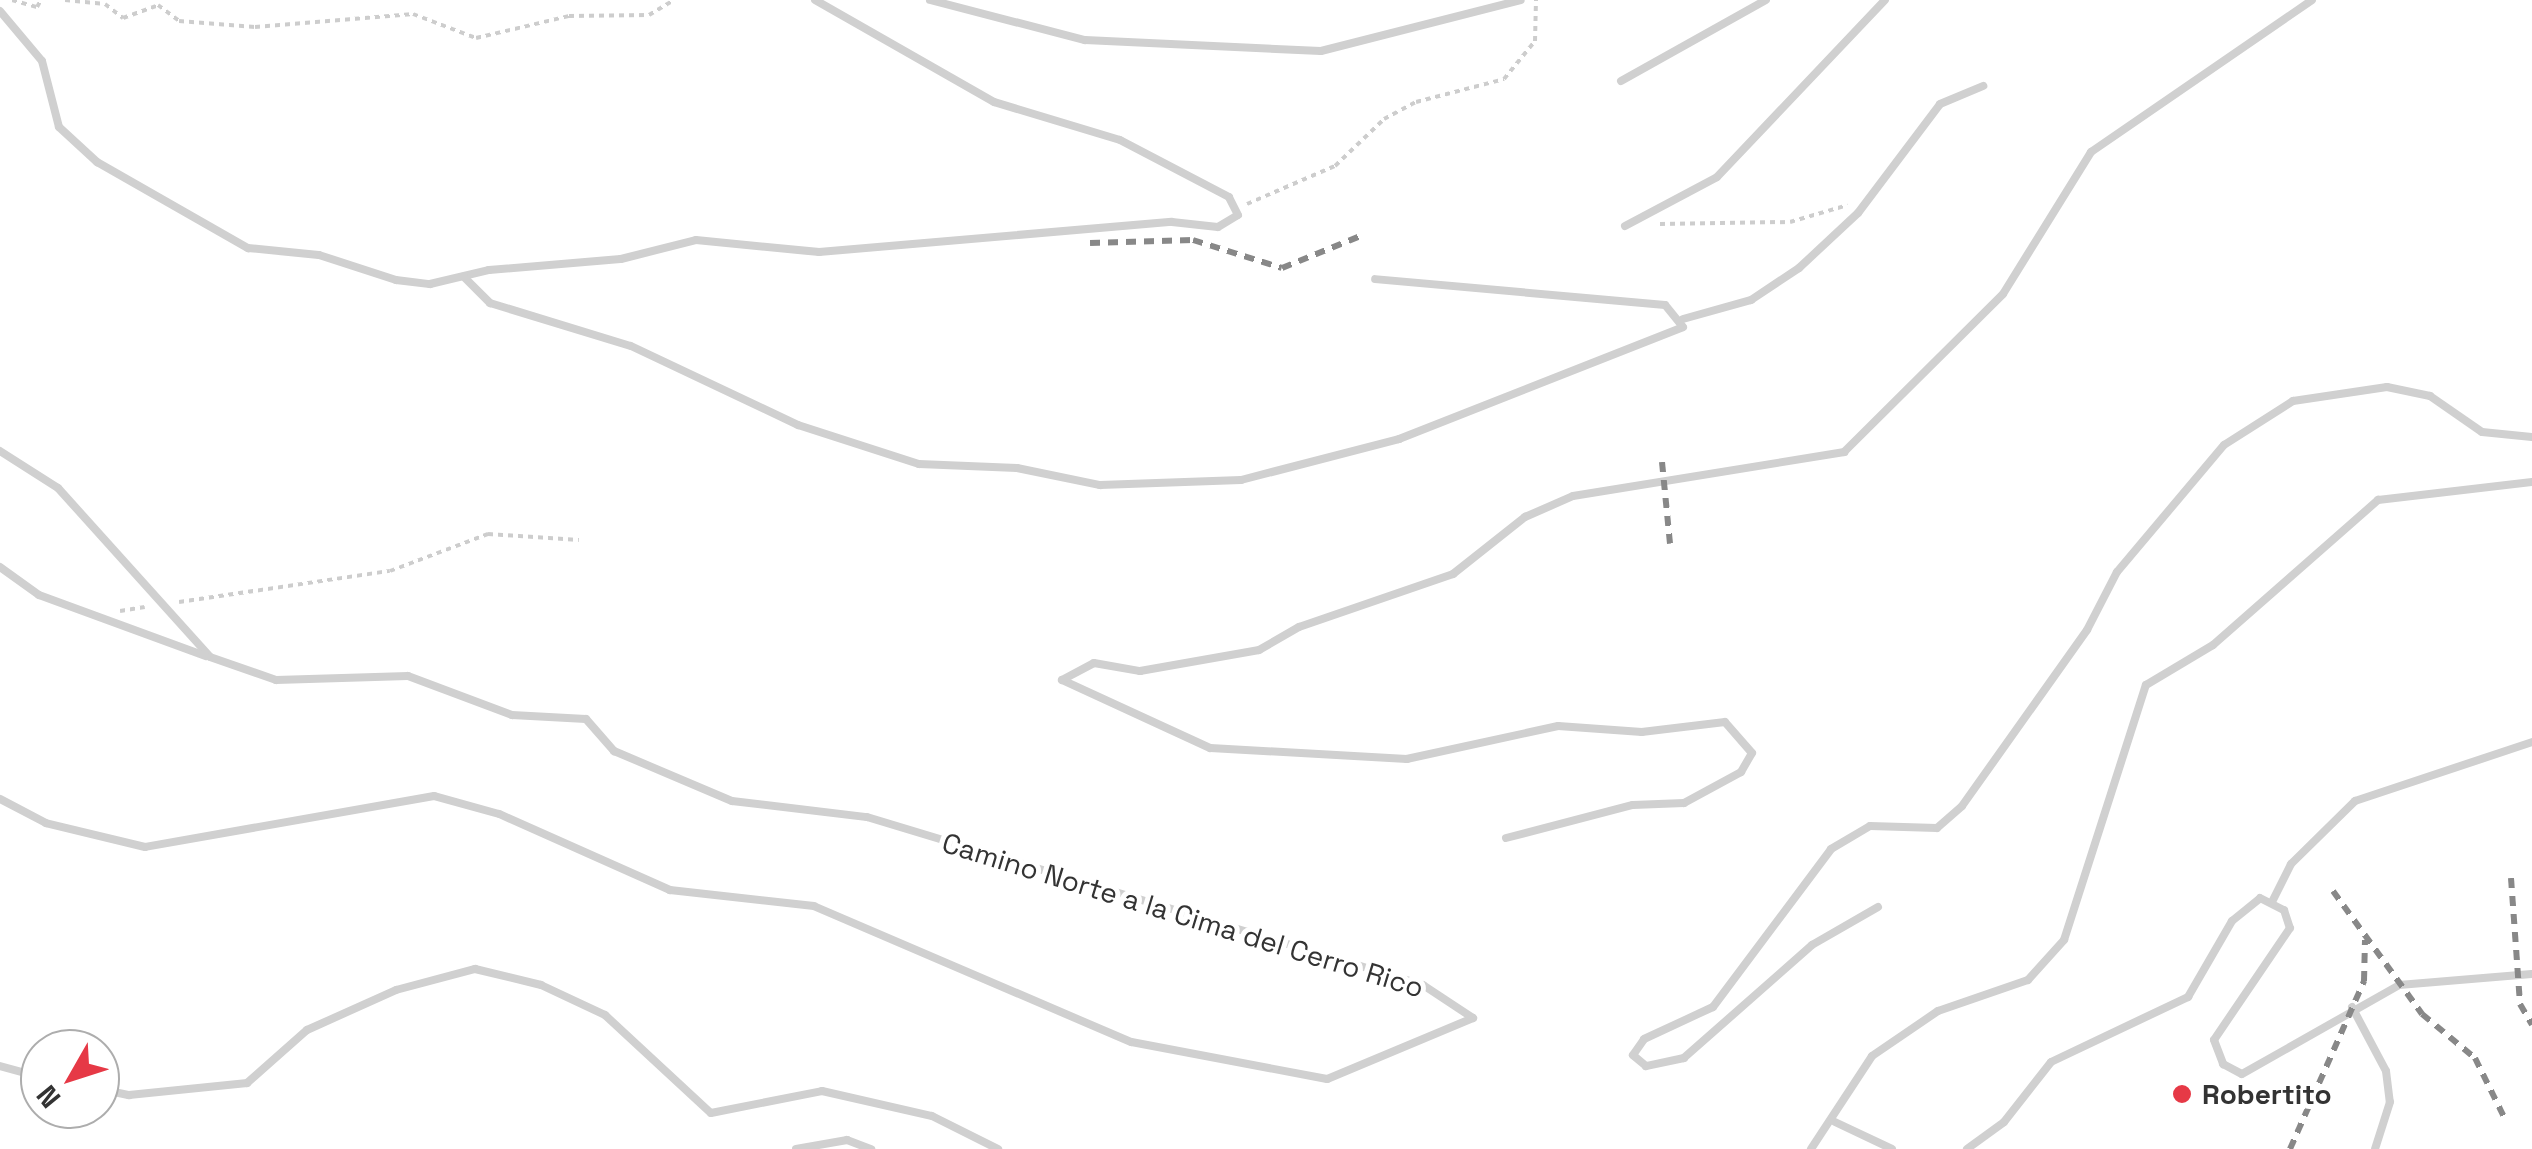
<!DOCTYPE html>
<style>
body{margin:0}
#map{position:relative;width:2532px;height:1149px;overflow:hidden;background:#fff;font-family:"Space Grotesk",sans-serif}
div>[style]{position:absolute}
.path>*{height:4px;margin-top:-2px;transform-origin:0;background:repeating-linear-gradient(90deg,#cdcdcd 0 5px,transparent 0 10px)}
.lane>*{height:8px;margin:-4px;padding:0 4px;transform-origin:4px;border-radius:4px;background:#d0d0d0}
.rail>*{height:6px;margin-top:-3px;transform-origin:0;background:repeating-linear-gradient(90deg,#888 0 10px,transparent 0 18px)}
.dots>*{width:28px;height:28px;translate:-50% -50%;box-sizing:border-box;border:5px solid #fff;border-radius:50%}
span{translate:-50% -50%;white-space:nowrap;text-align:center;line-height:1.15;-webkit-text-stroke:10px #fff;paint-order:stroke}
.street-label{font-size:28px;color:#333}
.poi-label{font-size:28px;color:#333;font-weight:700}
.left{translate:0 -50%;text-align:left}
.north{position:absolute;left:20px;top:1029px;width:100px;height:100px;box-sizing:border-box;background:#fff;border:2px solid #adadad;border-radius:50%;rotate:231deg;font-size:28px;font-weight:700;line-height:40px;text-align:center;color:#333}
.north::after{content:'';display:block;margin:auto;width:35px;height:45px;background:#e63946;clip-path:polygon(50% 0,100% 100%,50% 72%,0 100%)}
</style>
<div id="map">
<div class="path">
<i style="left:12px;top:0;width:26px;rotate:16deg"></i>
<i style="left:37px;top:7px;width:8px;rotate:-60deg"></i>
<i style="left:65px;top:0;width:40px;rotate:5.7deg"></i>
<i style="left:105px;top:4px;width:23px;rotate:38deg"></i>
<i style="left:123px;top:18px;width:37px;rotate:-20deg"></i>
<i style="left:158px;top:5px;width:26px;rotate:37deg"></i>
<i style="left:179px;top:21px;width:76px;rotate:4.5deg"></i>
<i style="left:255px;top:27px;width:159px;rotate:-4.7deg"></i>
<i style="left:413px;top:14px;width:67px;rotate:20.9deg"></i>
<i style="left:476px;top:38px;width:96px;rotate:-13.3deg"></i>
<i style="left:569px;top:16px;width:80px;rotate:-0.7deg"></i>
<i style="left:649px;top:15px;width:29px;rotate:-31deg"></i>
<i style="left:1247px;top:204px;width:96px;rotate:-23.4deg"></i>
<i style="left:1335px;top:166px;width:68px;rotate:-43.8deg"></i>
<i style="left:1384px;top:119px;width:36px;rotate:-28deg"></i>
<i style="left:1416px;top:102px;width:91px;rotate:-14.6deg"></i>
<i style="left:1504px;top:79px;width:49px;rotate:-50.8deg"></i>
<i style="left:1535px;top:41px;width:41px;rotate:-88.6deg"></i>
<i style="left:1660px;top:224px;width:130px;rotate:-0.9deg"></i>
<i style="left:1790px;top:222px;width:60px;rotate:-16.3deg"></i>
<i style="left:179px;top:602px;width:213px;rotate:-8.4deg"></i>
<i style="left:390px;top:571px;width:105px;rotate:-20.7deg"></i>
<i style="left:488px;top:534px;width:91px;rotate:3.8deg"></i>
<i style="left:120px;top:611px;width:25px;rotate:-9deg"></i>
</div>
<div class="lane">
<i style="left:930px;top:0;width:160px;rotate:14.5deg"></i>
<i style="left:1085px;top:40px;width:236px;rotate:2.7deg"></i>
<i style="left:1321px;top:51px;width:206px;rotate:-14.3deg"></i>
<i style="left:0;top:11px;width:65px;rotate:50deg"></i>
<i style="left:42px;top:61px;width:68px;rotate:75.6deg"></i>
<i style="left:59px;top:127px;width:52px;rotate:42.6deg"></i>
<i style="left:97px;top:162px;width:174px;rotate:29.7deg"></i>
<i style="left:248px;top:248px;width:71px;rotate:5.6deg"></i>
<i style="left:319px;top:255px;width:81px;rotate:18deg"></i>
<i style="left:396px;top:280px;width:34px;rotate:7deg"></i>
<i style="left:430px;top:284px;width:61px;rotate:-13.3deg"></i>
<i style="left:489px;top:270px;width:132px;rotate:-4.8deg"></i>
<i style="left:621px;top:259px;width:77px;rotate:-14.2deg"></i>
<i style="left:696px;top:240px;width:124px;rotate:5.6deg"></i>
<i style="left:819px;top:252px;width:354px;rotate:-4.9deg"></i>
<i style="left:1172px;top:222px;width:46px;rotate:6.2deg"></i>
<i style="left:1218px;top:227px;width:23px;rotate:-31deg"></i>
<i style="left:1238px;top:215px;width:20px;rotate:-117deg"></i>
<i style="left:1229px;top:197px;width:123px;rotate:-152.4deg"></i>
<i style="left:1120px;top:140px;width:132px;rotate:-163.2deg"></i>
<i style="left:994px;top:102px;width:206px;rotate:-150.3deg"></i>
<i style="left:1621px;top:81px;width:166px;rotate:-29.2deg"></i>
<i style="left:1625px;top:226px;width:104px;rotate:-28deg"></i>
<i style="left:1717px;top:177px;width:244px;rotate:-46.5deg"></i>
<i style="left:464px;top:277px;width:37px;rotate:45deg"></i>
<i style="left:490px;top:303px;width:147px;rotate:17deg"></i>
<i style="left:631px;top:346px;width:185px;rotate:25.3deg"></i>
<i style="left:798px;top:425px;width:127px;rotate:17.9deg"></i>
<i style="left:919px;top:464px;width:98px;rotate:2.3deg"></i>
<i style="left:1017px;top:468px;width:85px;rotate:11.6deg"></i>
<i style="left:1100px;top:485px;width:141px;rotate:-2deg"></i>
<i style="left:1241px;top:480px;width:163px;rotate:-14.5deg"></i>
<i style="left:1399px;top:439px;width:305px;rotate:-21.5deg"></i>
<i style="left:1683px;top:327px;width:28px;rotate:-129deg"></i>
<i style="left:1665px;top:305px;width:291px;rotate:-174.9deg"></i>
<i style="left:1683px;top:319px;width:71px;rotate:-15.6deg"></i>
<i style="left:1751px;top:300px;width:58px;rotate:-33.7deg"></i>
<i style="left:1799px;top:268px;width:81px;rotate:-43deg"></i>
<i style="left:1858px;top:213px;width:136px;rotate:-53deg"></i>
<i style="left:1940px;top:104px;width:47px;rotate:-22.7deg"></i>
<i style="left:0;top:451px;width:69px;rotate:32.5deg"></i>
<i style="left:58px;top:488px;width:227px;rotate:48deg"></i>
<i style="left:210px;top:657px;width:70px;rotate:19.2deg"></i>
<i style="left:276px;top:680px;width:132px;rotate:-1.7deg"></i>
<i style="left:408px;top:676px;width:111px;rotate:20.6deg"></i>
<i style="left:512px;top:715px;width:74px;rotate:3.1deg"></i>
<i style="left:586px;top:719px;width:43px;rotate:48.8deg"></i>
<i style="left:614px;top:751px;width:128px;rotate:23deg"></i>
<i style="left:732px;top:801px;width:136px;rotate:6.8deg"></i>
<i style="left:867px;top:817px;width:581px;rotate:16.81deg"></i>
<i style="left:1423px;top:985px;width:60px;rotate:33.4deg"></i>
<i style="left:1473px;top:1018px;width:158px;rotate:157.3deg"></i>
<i style="left:1327px;top:1079px;width:199px;rotate:-169.3deg"></i>
<i style="left:1131px;top:1042px;width:345px;rotate:-156.8deg"></i>
<i style="left:814px;top:906px;width:145px;rotate:-173.7deg"></i>
<i style="left:670px;top:890px;width:187px;rotate:-156deg"></i>
<i style="left:499px;top:814px;width:67px;rotate:-164.5deg"></i>
<i style="left:434px;top:796px;width:293px;rotate:170deg"></i>
<i style="left:145px;top:847px;width:102px;rotate:-166.4deg"></i>
<i style="left:46px;top:823px;width:52px;rotate:-152.4deg"></i>
<i style="left:0;top:567px;width:48px;rotate:35.7deg"></i>
<i style="left:39px;top:595px;width:178px;rotate:20.1deg"></i>
<i style="left:1506px;top:838px;width:131px;rotate:-14.6deg"></i>
<i style="left:1633px;top:805px;width:51px;rotate:-2.2deg"></i>
<i style="left:1684px;top:803px;width:65px;rotate:-28.5deg"></i>
<i style="left:1741px;top:772px;width:22px;rotate:-60deg"></i>
<i style="left:1752px;top:753px;width:41px;rotate:-131.1deg"></i>
<i style="left:1725px;top:722px;width:84px;rotate:173.1deg"></i>
<i style="left:1642px;top:732px;width:84px;rotate:-175.9deg"></i>
<i style="left:1558px;top:726px;width:155px;rotate:167.7deg"></i>
<i style="left:1407px;top:759px;width:197px;rotate:-176.8deg"></i>
<i style="left:1210px;top:748px;width:163px;rotate:-155.3deg"></i>
<i style="left:1062px;top:680px;width:36px;rotate:-28deg"></i>
<i style="left:1094px;top:663px;width:47px;rotate:9.9deg"></i>
<i style="left:1140px;top:671px;width:121px;rotate:-10deg"></i>
<i style="left:1259px;top:650px;width:46px;rotate:-29.9deg"></i>
<i style="left:1299px;top:627px;width:163px;rotate:-19deg"></i>
<i style="left:1453px;top:574px;width:92px;rotate:-38.4deg"></i>
<i style="left:1525px;top:517px;width:52px;rotate:-23.6deg"></i>
<i style="left:1573px;top:496px;width:275px;rotate:-9.2deg"></i>
<i style="left:1844px;top:452px;width:224px;rotate:-44.8deg"></i>
<i style="left:2003px;top:294px;width:167px;rotate:-58.2deg"></i>
<i style="left:2091px;top:152px;width:268px;rotate:-34.5deg"></i>
<i style="left:2273px;top:900px;width:40px;rotate:-63.4deg"></i>
<i style="left:2291px;top:864px;width:90px;rotate:-44.5deg"></i>
<i style="left:2355px;top:801px;width:187px;rotate:-18.4deg"></i>
<i style="left:1878px;top:907px;width:76px;rotate:150.1deg"></i>
<i style="left:1812px;top:945px;width:171px;rotate:138.6deg"></i>
<i style="left:1684px;top:1058px;width:39px;rotate:168deg"></i>
<i style="left:1646px;top:1066px;width:17px;rotate:-140deg"></i>
<i style="left:1633px;top:1055px;width:19px;rotate:-55deg"></i>
<i style="left:1644px;top:1039px;width:76px;rotate:-24.9deg"></i>
<i style="left:1713px;top:1007px;width:197px;rotate:-53.2deg"></i>
<i style="left:1831px;top:849px;width:45px;rotate:-30.5deg"></i>
<i style="left:1870px;top:826px;width:67px;rotate:1.7deg"></i>
<i style="left:1937px;top:828px;width:33px;rotate:-41deg"></i>
<i style="left:1962px;top:806px;width:216px;rotate:-54.6deg"></i>
<i style="left:2087px;top:630px;width:65px;rotate:-62.7deg"></i>
<i style="left:2117px;top:572px;width:166px;rotate:-49.9deg"></i>
<i style="left:2224px;top:445px;width:82px;rotate:-32.5deg"></i>
<i style="left:2293px;top:401px;width:95px;rotate:-8.5deg"></i>
<i style="left:2387px;top:387px;width:44px;rotate:11.8deg"></i>
<i style="left:2430px;top:396px;width:63px;rotate:34.7deg"></i>
<i style="left:2482px;top:432px;width:50px;rotate:5.7deg"></i>
<i style="left:2352px;top:1007px;width:72px;rotate:62deg"></i>
<i style="left:2386px;top:1071px;width:31px;rotate:83deg"></i>
<i style="left:2390px;top:1102px;width:49px;rotate:107.7deg"></i>
<i style="left:0;top:1066px;width:41px;rotate:15.4deg"></i>
<i style="left:100px;top:1089px;width:30px;rotate:12deg"></i>
<i style="left:129px;top:1095px;width:119px;rotate:-5.8deg"></i>
<i style="left:247px;top:1083px;width:80px;rotate:-41.5deg"></i>
<i style="left:307px;top:1030px;width:98px;rotate:-24.2deg"></i>
<i style="left:396px;top:990px;width:82px;rotate:-14.9deg"></i>
<i style="left:475px;top:969px;width:68px;rotate:13.6deg"></i>
<i style="left:541px;top:985px;width:71px;rotate:25.1deg"></i>
<i style="left:605px;top:1015px;width:144px;rotate:42.8deg"></i>
<i style="left:711px;top:1113px;width:113px;rotate:-11.2deg"></i>
<i style="left:822px;top:1091px;width:113px;rotate:12.8deg"></i>
<i style="left:932px;top:1116px;width:74px;rotate:26.6deg"></i>
<i style="left:1835px;top:1122px;width:63px;rotate:25.3deg"></i>
<i style="left:796px;top:1149px;width:52px;rotate:-10deg"></i>
<i style="left:847px;top:1140px;width:26px;rotate:21deg"></i>
<i style="left:1811px;top:1149px;width:111px;rotate:-56.7deg"></i>
<i style="left:1872px;top:1056px;width:80px;rotate:-34.3deg"></i>
<i style="left:1938px;top:1011px;width:95px;rotate:-19deg"></i>
<i style="left:2028px;top:980px;width:54px;rotate:-48deg"></i>
<i style="left:2064px;top:940px;width:268px;rotate:-72.2deg"></i>
<i style="left:2146px;top:685px;width:78px;rotate:-30.8deg"></i>
<i style="left:2213px;top:645px;width:220px;rotate:-41.3deg"></i>
<i style="left:2378px;top:500px;width:155px;rotate:-6.7deg"></i>
<i style="left:1967px;top:1149px;width:46px;rotate:-36.1deg"></i>
<i style="left:2004px;top:1122px;width:76px;rotate:-51.9deg"></i>
<i style="left:2051px;top:1062px;width:152px;rotate:-25.4deg"></i>
<i style="left:2188px;top:997px;width:88px;rotate:-59.9deg"></i>
<i style="left:2232px;top:921px;width:36px;rotate:-39deg"></i>
<i style="left:2260px;top:898px;width:27px;rotate:27deg"></i>
<i style="left:2284px;top:910px;width:19px;rotate:72deg"></i>
<i style="left:2290px;top:928px;width:135px;rotate:124.2deg"></i>
<i style="left:2214px;top:1040px;width:26px;rotate:69deg"></i>
<i style="left:2223px;top:1064px;width:21px;rotate:28deg"></i>
<i style="left:2242px;top:1074px;width:180px;rotate:-29.5deg"></i>
<i style="left:2399px;top:985px;width:133px;rotate:-4.7deg"></i>
</div>
<div class="rail">
<i style="left:1090px;top:243px;width:103px;rotate:-1.7deg"></i>
<i style="left:1193px;top:240px;width:93px;rotate:17.5deg"></i>
<i style="left:1282px;top:268px;width:87px;rotate:-22.2deg"></i>
<i style="left:1662px;top:462px;width:82px;rotate:84.4deg"></i>
<i style="left:2511px;top:878px;width:126px;rotate:85.9deg"></i>
<i style="left:2520px;top:1004px;width:24px;rotate:60deg"></i>
<i style="left:2333px;top:891px;width:152px;rotate:54.1deg"></i>
<i style="left:2422px;top:1014px;width:69px;rotate:39.7deg"></i>
<i style="left:2475px;top:1058px;width:68px;rotate:63.8deg"></i>
<i style="left:2290px;top:1149px;width:184px;rotate:-66.2deg"></i>
<i style="left:2364px;top:981px;width:41px;rotate:-88.6deg"></i>
</div>
<div class="dots">
<i style="left:2182px;top:1094px;background:#e63946"></i>
</div>
<div class="street-label">
<span style="left:1183px;top:915px;rotate:17deg">Camino Norte a la Cima del Cerro Rico</span>
</div>
<div class="poi-label">
<span class="left" style="left:2202px;top:1094px">Robertito</span>
</div>
<div class="north">N</div>
</div>
